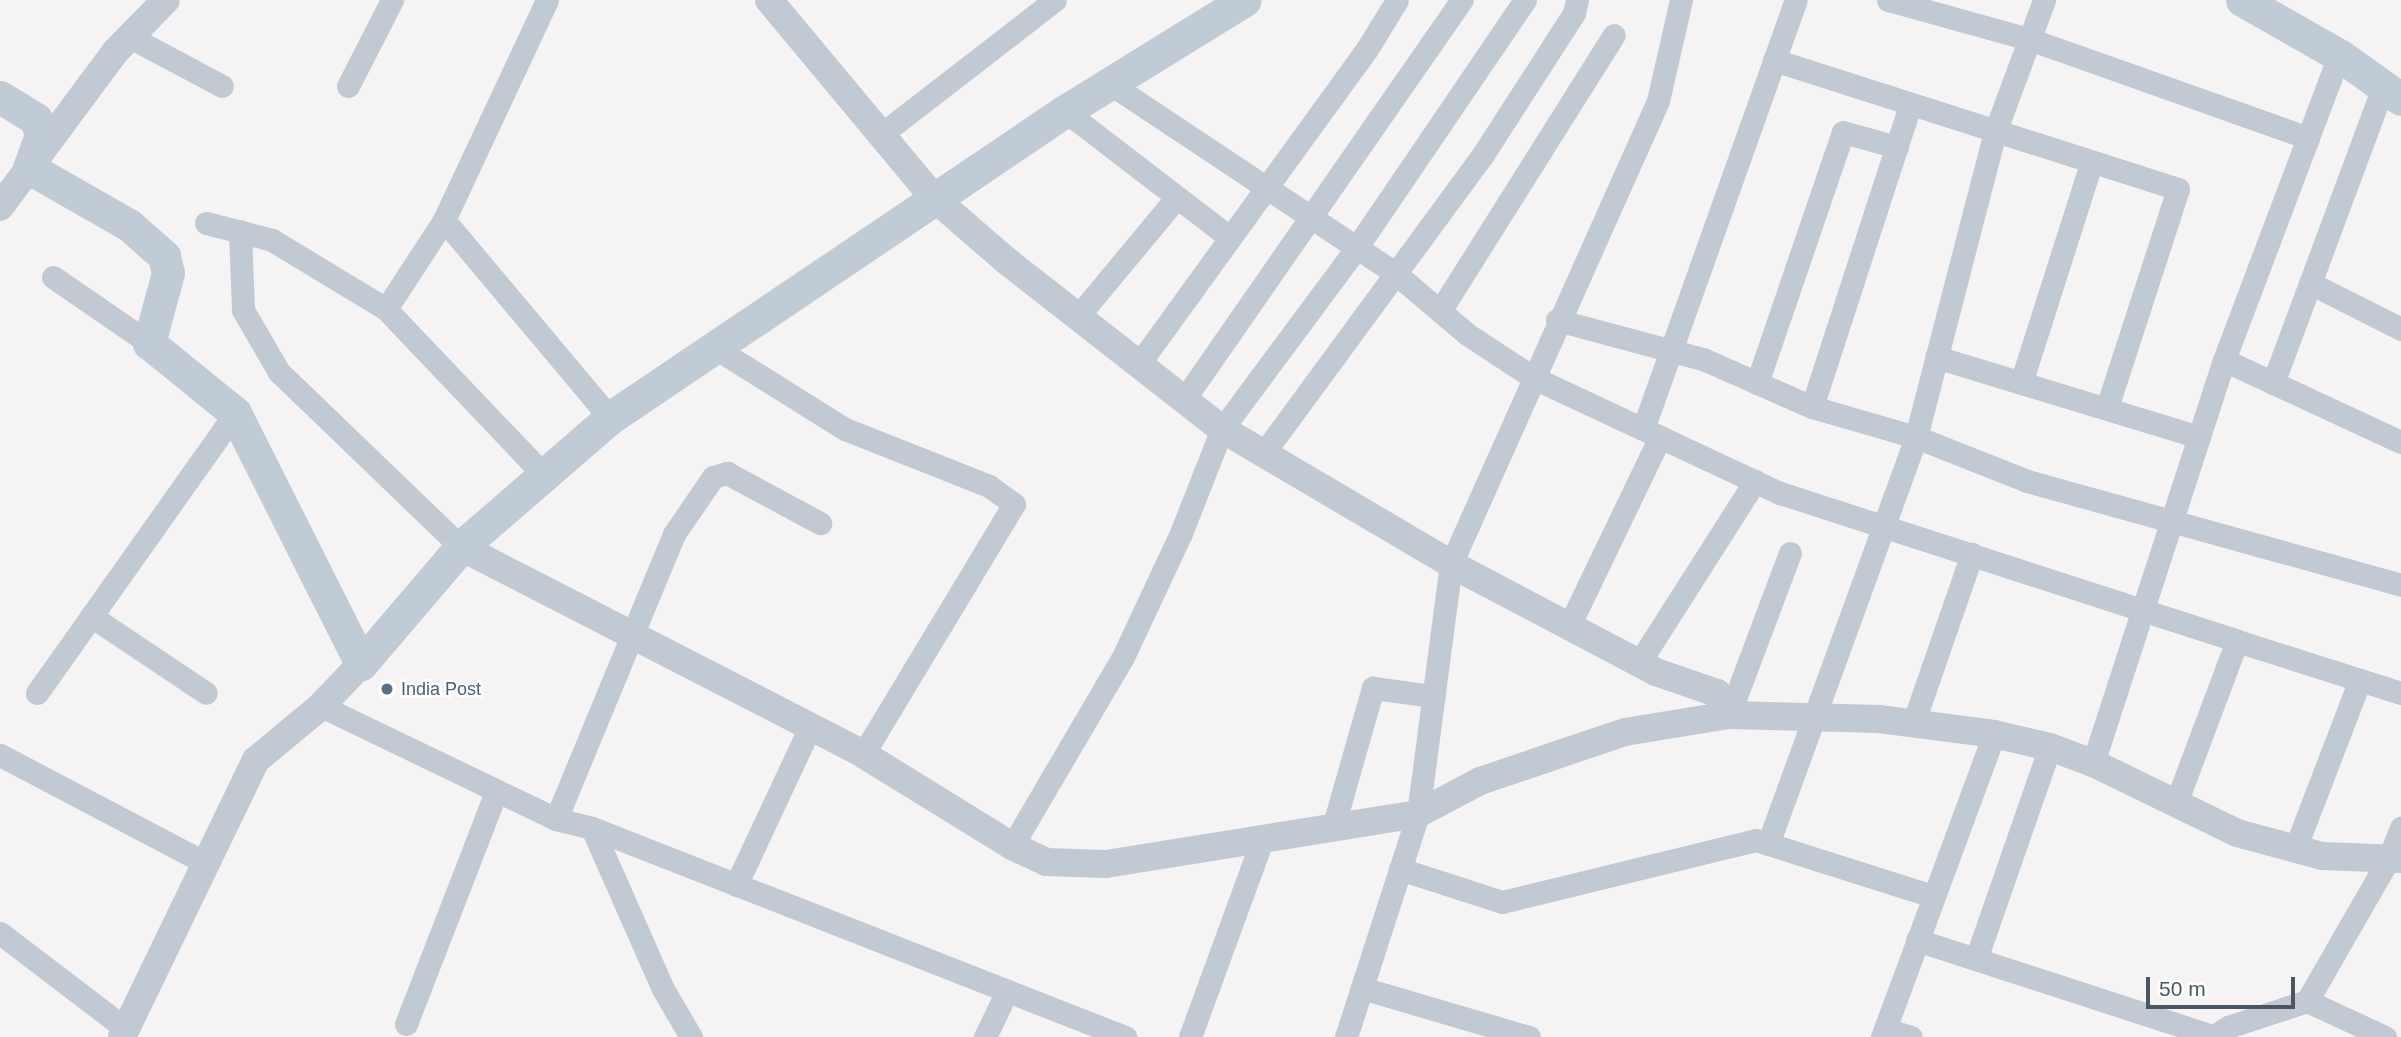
<!DOCTYPE html>
<style>
body{margin:0}
#map{position:relative;width:2401px;height:1037px;overflow:hidden;background:#f5f3f3;font-family:Arial,sans-serif}
div>[style]{position:absolute}
.minor>*{height:23px;margin:-11.5px;padding:0 11.5px;transform-origin:11.5px;border-radius:11.5px;background:#c1cad2}
.tertiary>*{height:28px;margin:-14px;padding:0 14px;transform-origin:14px;border-radius:14px;background:#c1cad2}
.secondary>*{height:33px;margin:-16.5px;padding:0 16.5px;transform-origin:16.5px;border-radius:16.5px;background:#c1cbd6}
.dots>*{width:19px;height:19px;translate:-50% -50%;box-sizing:border-box;border:4px solid #fff;border-radius:50%}
span{translate:-50% -50%;white-space:nowrap;text-align:center;line-height:1.15;-webkit-text-stroke:5px #fff;paint-order:stroke}
.service-label{font-size:18px;color:#4e5e75}
.left{translate:0 -50%;text-align:left}
.scale{position:absolute;left:2146px;top:977px;width:149px;height:32px;box-sizing:border-box;border:4px solid #4a5661;border-top:0;padding-left:9px;font-size:21px;line-height:24px;white-space:nowrap;color:#4a5661;-webkit-text-stroke:5px #fff;paint-order:stroke}
</style>
<div id="map">
<div class="minor">
<i style="left:1888px;top:0;width:146px;rotate:15.5deg"></i>
<i style="left:2029px;top:39px;width:296px;rotate:19.5deg"></i>
<i style="left:130px;top:37px;width:104px;rotate:28deg"></i>
<i style="left:1774px;top:60px;width:424px;rotate:17.7deg"></i>
<i style="left:2178px;top:189px;width:230px;rotate:108deg"></i>
<i style="left:1109px;top:83px;width:343px;rotate:33.6deg"></i>
<i style="left:1395px;top:273px;width:94px;rotate:40.3deg"></i>
<i style="left:1467px;top:334px;width:80px;rotate:33.3deg"></i>
<i style="left:1534px;top:378px;width:272px;rotate:25.1deg"></i>
<i style="left:1780px;top:493px;width:480px;rotate:17.9deg"></i>
<i style="left:348px;top:86px;width:97px;rotate:-62.9deg"></i>
<i style="left:1065px;top:111px;width:207px;rotate:37.5deg"></i>
<i style="left:879px;top:136px;width:222px;rotate:-37.7deg"></i>
<i style="left:444px;top:220px;width:258px;rotate:50deg"></i>
<i style="left:206px;top:223px;width:68px;rotate:14.4deg"></i>
<i style="left:272px;top:240px;width:133px;rotate:31.2deg"></i>
<i style="left:240px;top:231px;width:79px;rotate:87.8deg"></i>
<i style="left:243px;top:310px;width:72px;rotate:59.9deg"></i>
<i style="left:279px;top:372px;width:252px;rotate:43.9deg"></i>
<i style="left:53px;top:277px;width:116px;rotate:34.5deg"></i>
<i style="left:2310px;top:283px;width:102px;rotate:26.8deg"></i>
<i style="left:1440px;top:311px;width:326px;rotate:-57.8deg"></i>
<i style="left:1079px;top:315px;width:153px;rotate:-50.3deg"></i>
<i style="left:1557px;top:320px;width:151px;rotate:15deg"></i>
<i style="left:1703px;top:359px;width:119px;rotate:23.8deg"></i>
<i style="left:1812px;top:407px;width:108px;rotate:16.1deg"></i>
<i style="left:1916px;top:437px;width:119px;rotate:21.6deg"></i>
<i style="left:2027px;top:481px;width:388px;rotate:15.5deg"></i>
<i style="left:712px;top:346px;width:157px;rotate:32deg"></i>
<i style="left:845px;top:429px;width:155px;rotate:21.6deg"></i>
<i style="left:989px;top:486px;width:31px;rotate:36deg"></i>
<i style="left:1014px;top:504px;width:292px;rotate:121.1deg"></i>
<i style="left:1936px;top:357px;width:275px;rotate:16.9deg"></i>
<i style="left:2224px;top:360px;width:195px;rotate:24.9deg"></i>
<i style="left:1141px;top:361px;width:385px;rotate:-54.1deg"></i>
<i style="left:1367px;top:49px;width:57px;rotate:-58.5deg"></i>
<i style="left:1757px;top:383px;width:265px;rotate:-71.1deg"></i>
<i style="left:1843px;top:132px;width:56px;rotate:15.5deg"></i>
<i style="left:2021px;top:383px;width:230px;rotate:-72.3deg"></i>
<i style="left:2273px;top:383px;width:315px;rotate:-69.6deg"></i>
<i style="left:1185px;top:398px;width:485px;rotate:-55.2deg"></i>
<i style="left:1812px;top:407px;width:318px;rotate:-72deg"></i>
<i style="left:1643px;top:429px;width:455px;rotate:-70.4deg"></i>
<i style="left:1263px;top:454px;width:370px;rotate:-53.7deg"></i>
<i style="left:1482px;top:156px;width:170px;rotate:-57.2deg"></i>
<i style="left:1574px;top:13px;width:13px;rotate:-77deg"></i>
<i style="left:543px;top:474px;width:228px;rotate:-133.6deg"></i>
<i style="left:386px;top:309px;width:106px;rotate:-56.9deg"></i>
<i style="left:444px;top:220px;width:243px;rotate:-64.9deg"></i>
<i style="left:91px;top:616px;width:138px;rotate:33.8deg"></i>
<i style="left:1569px;top:626px;width:210px;rotate:-64.3deg"></i>
<i style="left:1639px;top:663px;width:216px;rotate:-57.5deg"></i>
<i style="left:37px;top:693px;width:343px;rotate:-54.7deg"></i>
<i style="left:321px;top:706px;width:261px;rotate:25.7deg"></i>
<i style="left:556px;top:819px;width:37px;rotate:14deg"></i>
<i style="left:592px;top:828px;width:573px;rotate:21.41deg"></i>
<i style="left:1729px;top:715px;width:173px;rotate:-69.4deg"></i>
<i style="left:1913px;top:724px;width:180px;rotate:-70.9deg"></i>
<i style="left:0;top:755px;width:233px;rotate:27.7deg"></i>
<i style="left:2093px;top:763px;width:424px;rotate:-72deg"></i>
<i style="left:2224px;top:360px;width:326px;rotate:-69.3deg"></i>
<i style="left:2176px;top:803px;width:173px;rotate:-69.4deg"></i>
<i style="left:2237px;top:641px;width:172px;rotate:17.6deg"></i>
<i style="left:556px;top:819px;width:308px;rotate:-67.5deg"></i>
<i style="left:674px;top:534px;width:69px;rotate:-55.6deg"></i>
<i style="left:713px;top:477px;width:15px;rotate:-16deg"></i>
<i style="left:727px;top:473px;width:106px;rotate:28.3deg"></i>
<i style="left:592px;top:828px;width:176px;rotate:66.2deg"></i>
<i style="left:663px;top:989px;width:56px;rotate:59.7deg"></i>
<i style="left:1333px;top:828px;width:146px;rotate:-74.1deg"></i>
<i style="left:1373px;top:688px;width:61px;rotate:7.6deg"></i>
<i style="left:1768px;top:844px;width:433px;rotate:-70deg"></i>
<i style="left:1916px;top:437px;width:315px;rotate:-75.5deg"></i>
<i style="left:1995px;top:132px;width:141px;rotate:-69.6deg"></i>
<i style="left:1012px;top:846px;width:219px;rotate:-59.6deg"></i>
<i style="left:1123px;top:657px;width:137px;rotate:-64.9deg"></i>
<i style="left:1181px;top:533px;width:112px;rotate:-68.5deg"></i>
<i style="left:1222px;top:429px;width:227px;rotate:-53.4deg"></i>
<i style="left:1357px;top:247px;width:299px;rotate:-55.8deg"></i>
<i style="left:2295px;top:849px;width:181px;rotate:-69deg"></i>
<i style="left:1400px;top:869px;width:107px;rotate:17.9deg"></i>
<i style="left:1502px;top:902px;width:261px;rotate:-13.7deg"></i>
<i style="left:1756px;top:840px;width:186px;rotate:17.6deg"></i>
<i style="left:736px;top:885px;width:174px;rotate:-64.9deg"></i>
<i style="left:0;top:933px;width:158px;rotate:37.3deg"></i>
<i style="left:1917px;top:940px;width:311px;rotate:18deg"></i>
<i style="left:1976px;top:959px;width:225px;rotate:-70.8deg"></i>
<i style="left:1362px;top:988px;width:174px;rotate:16.4deg"></i>
<i style="left:2307px;top:1001px;width:86px;rotate:24.8deg"></i>
<i style="left:406px;top:1024px;width:249px;rotate:-68.8deg"></i>
<i style="left:1885px;top:1029px;width:27px;rotate:17deg"></i>
<i style="left:985px;top:1037px;width:51px;rotate:-64.4deg"></i>
<i style="left:1190px;top:1037px;width:210px;rotate:-69.9deg"></i>
<i style="left:1346px;top:1037px;width:234px;rotate:-72.1deg"></i>
<i style="left:1418px;top:814px;width:252px;rotate:-82.5deg"></i>
<i style="left:1451px;top:564px;width:507px;rotate:-65.91deg"></i>
<i style="left:1658px;top:101px;width:104px;rotate:-77.2deg"></i>
<i style="left:1882px;top:1037px;width:323px;rotate:-69.7deg"></i>
<i style="left:2212px;top:1037px;width:19px;rotate:-32deg"></i>
<i style="left:2228px;top:1027px;width:83px;rotate:-18.2deg"></i>
<i style="left:2307px;top:1001px;width:163px;rotate:-60.1deg"></i>
<i style="left:2388px;top:860px;width:35px;rotate:-68deg"></i>
</div>
<div class="tertiary">
<i style="left:769px;top:0;width:258px;rotate:50.2deg"></i>
<i style="left:934px;top:198px;width:98px;rotate:40.9deg"></i>
<i style="left:1008px;top:262px;width:271px;rotate:38deg"></i>
<i style="left:1222px;top:429px;width:266px;rotate:30.5deg"></i>
<i style="left:1451px;top:564px;width:232px;rotate:27.8deg"></i>
<i style="left:1656px;top:672px;width:65px;rotate:19deg"></i>
<i style="left:1717px;top:693px;width:25px;rotate:61deg"></i>
<i style="left:0;top:207px;width:194px;rotate:-53.4deg"></i>
<i style="left:116px;top:51px;width:71px;rotate:-45.6deg"></i>
<i style="left:461px;top:547px;width:452px;rotate:27.2deg"></i>
<i style="left:863px;top:754px;width:175px;rotate:31.7deg"></i>
<i style="left:1012px;top:846px;width:38px;rotate:25deg"></i>
<i style="left:1046px;top:862px;width:60px;rotate:1.9deg"></i>
<i style="left:1106px;top:864px;width:316px;rotate:-9.1deg"></i>
<i style="left:1418px;top:814px;width:70px;rotate:-28deg"></i>
<i style="left:1480px;top:781px;width:153px;rotate:-18.7deg"></i>
<i style="left:1625px;top:732px;width:105px;rotate:-9.3deg"></i>
<i style="left:1729px;top:715px;width:150px;rotate:1.5deg"></i>
<i style="left:1879px;top:719px;width:116px;rotate:7.4deg"></i>
<i style="left:1994px;top:734px;width:57px;rotate:13.1deg"></i>
<i style="left:2050px;top:747px;width:46px;rotate:20.4deg"></i>
<i style="left:2093px;top:763px;width:160px;rotate:25.9deg"></i>
<i style="left:2237px;top:833px;width:88px;rotate:15.1deg"></i>
<i style="left:2322px;top:856px;width:79px;rotate:2.2deg"></i>
<i style="left:122px;top:1037px;width:308px;rotate:-64.2deg"></i>
<i style="left:256px;top:760px;width:85px;rotate:-39.7deg"></i>
<i style="left:321px;top:706px;width:58px;rotate:-46.4deg"></i>
</div>
<div class="secondary">
<i style="left:2242px;top:0;width:112px;rotate:29.6deg"></i>
<i style="left:2339px;top:55px;width:76px;rotate:35.4deg"></i>
<i style="left:0;top:97px;width:42px;rotate:31.4deg"></i>
<i style="left:36px;top:119px;width:17px;rotate:73deg"></i>
<i style="left:41px;top:135px;width:35px;rotate:110deg"></i>
<i style="left:29px;top:168px;width:115px;rotate:29.7deg"></i>
<i style="left:129px;top:225px;width:47px;rotate:41.5deg"></i>
<i style="left:164px;top:256px;width:17px;rotate:77deg"></i>
<i style="left:168px;top:273px;width:73px;rotate:105.2deg"></i>
<i style="left:149px;top:343px;width:111px;rotate:39.1deg"></i>
<i style="left:235px;top:413px;width:281px;rotate:63.3deg"></i>
<i style="left:361px;top:664px;width:154px;rotate:-49.5deg"></i>
<i style="left:461px;top:547px;width:197px;rotate:-40.9deg"></i>
<i style="left:610px;top:418px;width:549px;rotate:-34.01deg"></i>
<i style="left:1065px;top:111px;width:211px;rotate:-31.7deg"></i>
</div>
<div class="dots">
<i style="left:387px;top:689px;background:#5c6f8a"></i>
</div>
<div class="service-label">
<span class="left" style="left:401px;top:689px">India Post</span>
</div>
<div class="scale">50 m</div>
</div>
